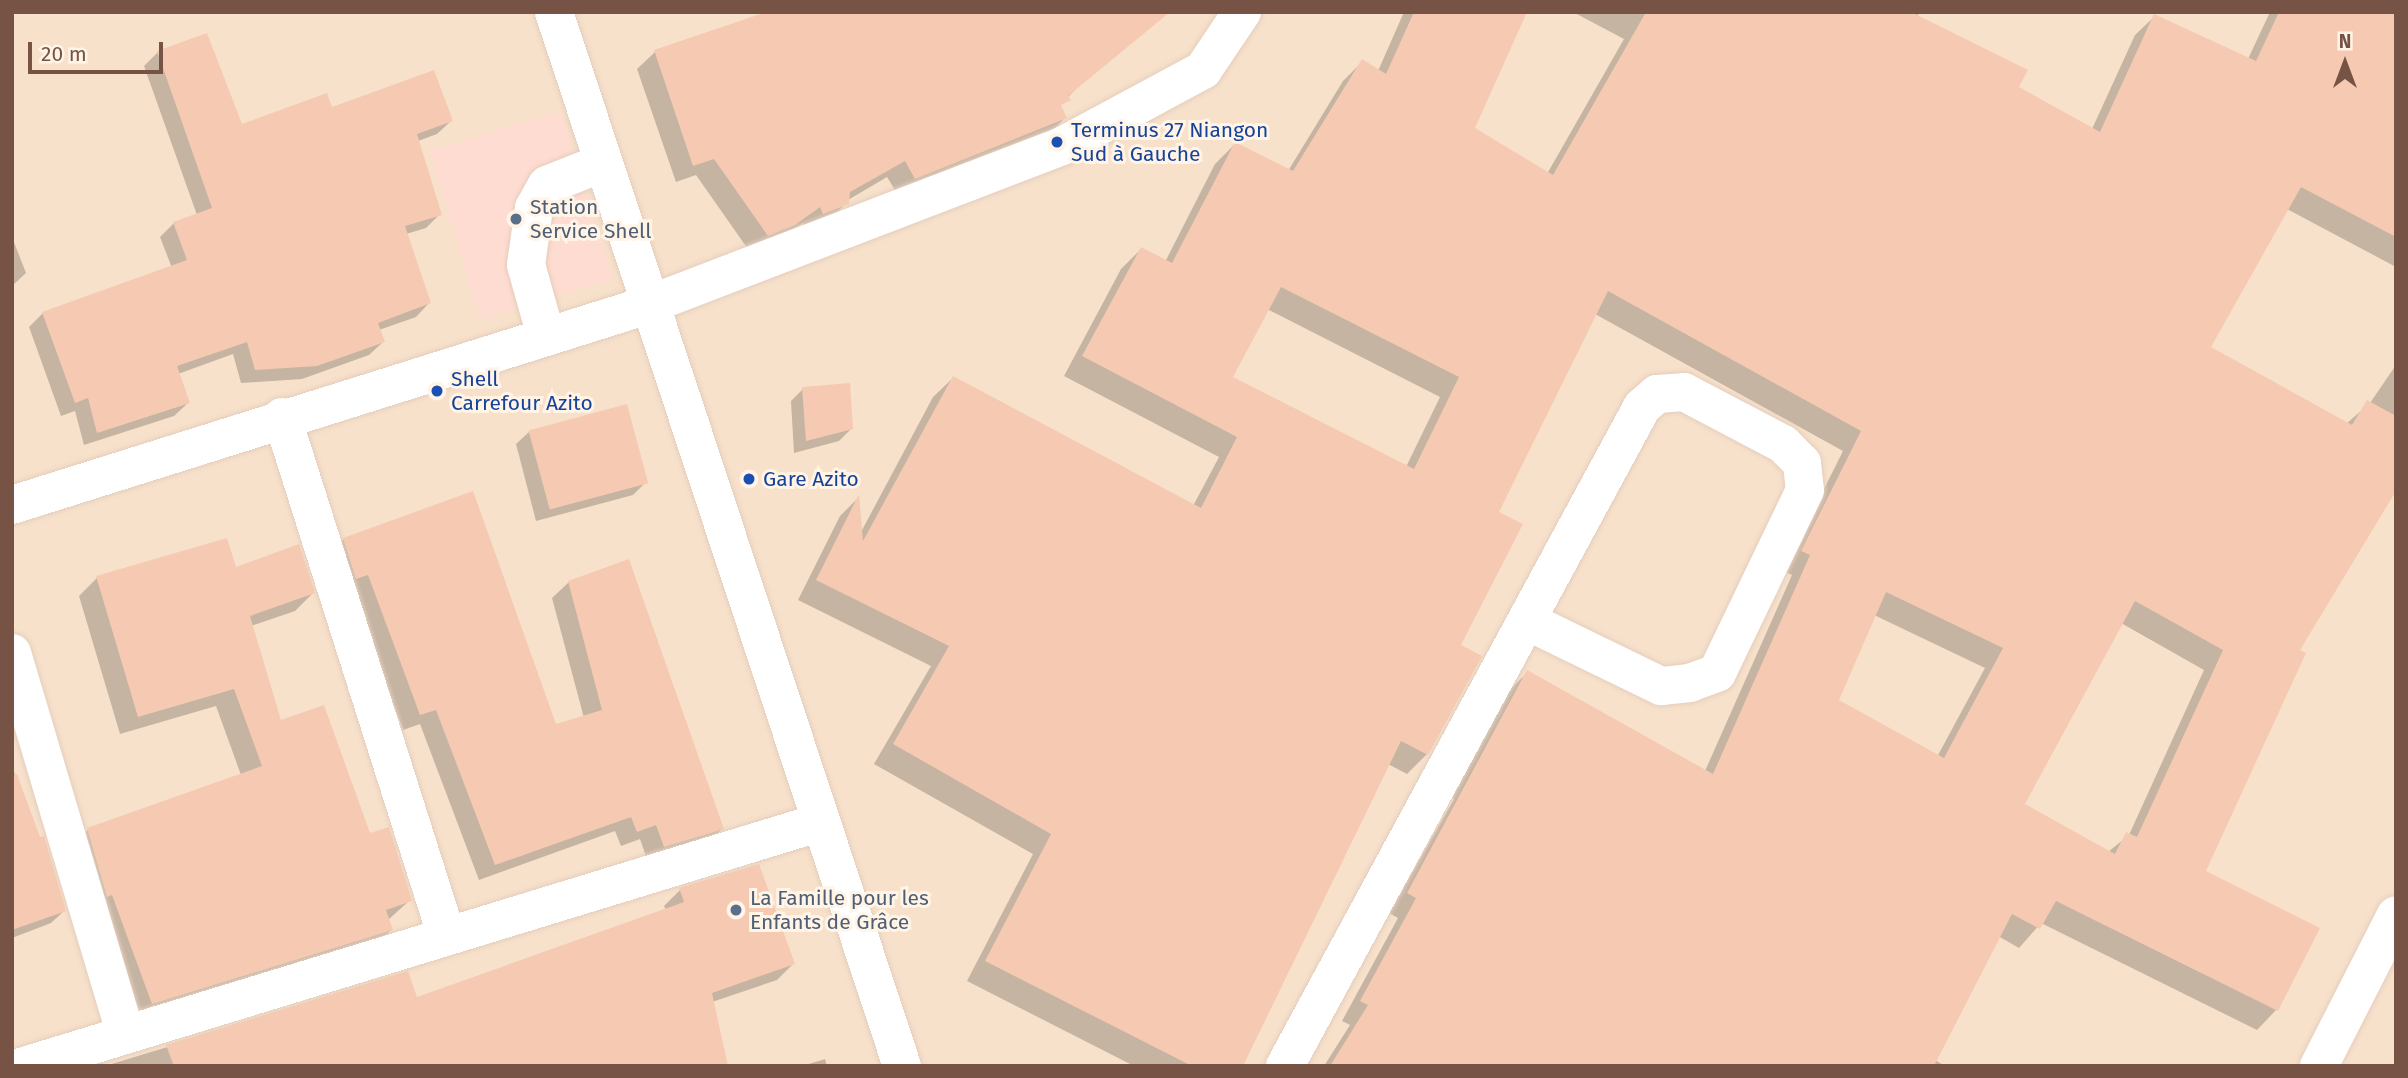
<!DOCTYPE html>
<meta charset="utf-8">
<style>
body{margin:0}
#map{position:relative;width:2408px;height:1078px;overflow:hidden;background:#fef0dd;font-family:"Fira Sans",sans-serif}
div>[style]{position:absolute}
.residential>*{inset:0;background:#f7e1cb;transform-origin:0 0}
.commercial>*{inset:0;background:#ffdcd1;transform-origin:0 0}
.shadow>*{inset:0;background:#0003}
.building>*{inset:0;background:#f6cab2;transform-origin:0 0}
.roads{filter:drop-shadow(0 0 2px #e5cdbc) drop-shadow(0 0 2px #e5cdbc)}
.minor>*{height:38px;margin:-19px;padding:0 19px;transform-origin:19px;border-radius:19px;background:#fff}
.dots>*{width:19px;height:19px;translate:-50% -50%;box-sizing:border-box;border:4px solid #fff4e6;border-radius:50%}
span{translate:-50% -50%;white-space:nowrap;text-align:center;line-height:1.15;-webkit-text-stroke:6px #fff4e6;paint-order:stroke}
.transit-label{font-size:21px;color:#164399}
.left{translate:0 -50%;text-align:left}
.service-label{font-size:21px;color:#4e5e75}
.frame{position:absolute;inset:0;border:14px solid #765344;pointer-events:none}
.north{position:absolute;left:2310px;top:28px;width:70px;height:70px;-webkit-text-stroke:5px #fff4e6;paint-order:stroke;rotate:0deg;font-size:19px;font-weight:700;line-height:28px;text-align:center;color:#765344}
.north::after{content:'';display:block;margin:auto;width:24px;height:32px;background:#765344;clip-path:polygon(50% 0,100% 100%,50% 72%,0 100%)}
.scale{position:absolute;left:28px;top:42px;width:135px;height:32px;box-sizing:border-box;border:4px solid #765344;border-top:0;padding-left:9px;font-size:21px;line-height:24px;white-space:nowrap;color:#765344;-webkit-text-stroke:5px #fff4e6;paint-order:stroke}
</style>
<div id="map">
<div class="residential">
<i style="left:12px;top:12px;width:2384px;height:1054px"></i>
</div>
<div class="commercial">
<i style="left:561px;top:111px;width:176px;height:138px;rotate:73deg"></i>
</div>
<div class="shadow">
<i style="clip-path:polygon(evenodd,1404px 12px,1525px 12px,1472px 128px,1547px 174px,1624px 39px,1573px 12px,1919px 12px,1917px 17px,2017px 88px,2092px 129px,2135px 35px,2155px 16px,2248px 59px,2270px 12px,2396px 12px,2396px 267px,2212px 169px,2209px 348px,2346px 424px,2370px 403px,2396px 365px,2396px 484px,2298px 651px,2203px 872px,2276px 1010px,2257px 1030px,2041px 923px,2019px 948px,1998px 936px,1935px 1060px,1945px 1066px,1324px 1066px,1350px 1025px,1342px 1021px,1398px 918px,1389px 913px,1454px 799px,1449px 796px,1501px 698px,1528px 672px,1705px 771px,1792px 575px,1783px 571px,1843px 451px,1595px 314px,1497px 513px,1427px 754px,1407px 774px,1388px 764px,1241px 1066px,1134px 1066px,967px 981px,1033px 854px,874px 764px,931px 666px,798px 600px,840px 516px,858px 498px,861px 532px,933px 397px,953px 378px,1193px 506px,1219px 457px,1064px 376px,1121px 269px,1141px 249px,1165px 262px,1215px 164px,1235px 144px,1288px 171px,1343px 81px,1363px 61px,1378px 71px,1404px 12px,1267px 309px,1440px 397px,1406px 467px,1230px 377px,1267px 309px,1404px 12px,1874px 615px,1985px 668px,1937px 757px,1837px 700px,1874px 615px,1404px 12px,2121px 623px,2204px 670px,2129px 835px,2108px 852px,2023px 805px,2121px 623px)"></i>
<i style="clip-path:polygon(158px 52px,242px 126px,331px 110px,451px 121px,437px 134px,418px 141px,440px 214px,426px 228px,406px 234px,429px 303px,416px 317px,379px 330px,383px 342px,369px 355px,302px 379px,241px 383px,233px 354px,178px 374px,188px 403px,174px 416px,84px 445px,75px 411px,61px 416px,29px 327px,43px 313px,172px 268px,160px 237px,174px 223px,197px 215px,144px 66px)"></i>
<i style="clip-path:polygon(655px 52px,1086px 79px,1059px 106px,1065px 118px,1048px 135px,898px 195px,887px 177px,848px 200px,830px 221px,805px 231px,803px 223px,776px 242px,750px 252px,696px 175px,676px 182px,637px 69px)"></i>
<i style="clip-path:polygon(12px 237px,26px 273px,12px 286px)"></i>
<i style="clip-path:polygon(803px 389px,852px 428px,839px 441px,794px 453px,791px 401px)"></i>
<i style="clip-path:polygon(529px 432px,646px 482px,633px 495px,536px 521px,516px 444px)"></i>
<i style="clip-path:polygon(344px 539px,555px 726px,584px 718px,552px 598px,569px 582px,722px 829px,705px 845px,648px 862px,640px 839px,621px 846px,615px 831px,479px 880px,420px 724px,403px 730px,351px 590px,328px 556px)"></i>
<i style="clip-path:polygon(234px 570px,313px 593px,295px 611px,251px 626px,280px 723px,369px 836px,410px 900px,388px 920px,391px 930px,373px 948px,134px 1021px,70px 848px,88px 830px,241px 775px,216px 706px,120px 734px,79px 596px,97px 578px)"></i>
<i style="clip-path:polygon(12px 766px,64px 911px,51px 923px,12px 938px)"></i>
<i style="clip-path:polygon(680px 890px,793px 964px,777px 980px,712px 1002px,726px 1066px,105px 1066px,407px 974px,416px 999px,666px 910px,664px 906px)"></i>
<i style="clip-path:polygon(825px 1059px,827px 1066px,802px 1066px)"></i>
</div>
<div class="building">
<i style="clip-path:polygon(766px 12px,1170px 12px,1068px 96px,1071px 100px,1061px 105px,1067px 118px,915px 179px,905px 161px,850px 192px,849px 204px,823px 214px,820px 207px,795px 225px,768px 236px,714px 159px,693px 166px,654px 50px)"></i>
<i style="clip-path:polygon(evenodd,1414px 12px,1527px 12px,1475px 128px,1553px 175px,1646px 12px,1911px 12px,2028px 70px,2019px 87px,2100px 132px,2154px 14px,2256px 61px,2279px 12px,2396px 12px,2396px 237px,2301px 187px,2211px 347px,2352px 425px,2367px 400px,2396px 416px,2396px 491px,2300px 650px,2306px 653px,2206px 871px,2320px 928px,2278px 1011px,2056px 901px,2040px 929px,2012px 914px,1934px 1066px,1330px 1066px,1368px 1005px,1360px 1001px,1416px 898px,1407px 893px,1527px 670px,1713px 774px,1810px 555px,1801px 551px,1861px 431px,1608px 291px,1499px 512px,1523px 524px,1461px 645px,1482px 656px,1428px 755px,1401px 741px,1243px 1066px,1192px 1066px,985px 961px,1051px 834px,893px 744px,949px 646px,816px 580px,859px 494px,863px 541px,953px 376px,1201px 508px,1237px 437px,1082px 356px,1141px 247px,1172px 263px,1235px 142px,1293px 171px,1362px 59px,1386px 74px,1414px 12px,1281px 287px,1459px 377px,1414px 469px,1233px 377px,1281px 287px,1414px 12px,1886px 592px,2003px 648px,1944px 758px,1839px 700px,1886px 592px,1414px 12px,2135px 601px,2223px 650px,2137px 837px,2126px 832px,2115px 854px,2025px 804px,2135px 601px)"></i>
<i style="clip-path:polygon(207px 33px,242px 124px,327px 93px,332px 107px,434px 70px,453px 121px,417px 134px,442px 215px,405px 226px,431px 303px,378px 323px,385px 342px,317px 366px,255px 370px,247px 342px,177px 366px,190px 403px,97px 433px,88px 398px,75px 403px,42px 312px,187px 260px,173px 222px,212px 208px,157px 51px)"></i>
<i style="clip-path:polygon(850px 383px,853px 429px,806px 441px,802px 387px)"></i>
<i style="left:627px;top:404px;width:82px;height:102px;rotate:75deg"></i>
<i style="clip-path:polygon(473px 491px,556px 724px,602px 710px,568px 581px,629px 559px,724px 829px,664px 847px,656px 825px,637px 832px,631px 817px,495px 865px,436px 710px,420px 715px,368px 575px,356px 579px,343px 538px)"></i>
<i style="clip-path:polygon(227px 538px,236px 567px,299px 544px,315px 593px,250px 616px,281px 720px,324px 705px,370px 833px,389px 827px,412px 901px,386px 910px,393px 930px,152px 1004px,112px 895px,107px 897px,87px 828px,262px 766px,234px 689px,138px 717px,96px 576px)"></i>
<i style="clip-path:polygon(17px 774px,40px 837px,44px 836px,66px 911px,12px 930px,12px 775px)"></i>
<i style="clip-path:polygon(759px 864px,795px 964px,712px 993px,728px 1066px,174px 1066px,166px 1045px,408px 971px,417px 997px,684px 902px,679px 888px)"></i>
</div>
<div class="roads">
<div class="minor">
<i style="left:554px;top:12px;width:1110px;rotate:71.73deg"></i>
<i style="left:546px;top:336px;width:74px;rotate:-105.7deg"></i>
<i style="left:526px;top:265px;width:58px;rotate:-82deg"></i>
<i style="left:534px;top:208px;width:26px;rotate:-61deg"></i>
<i style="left:547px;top:185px;width:59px;rotate:-21.8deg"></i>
<i style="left:282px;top:417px;width:542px;rotate:72.4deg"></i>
<i style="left:12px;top:505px;width:667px;rotate:-17.46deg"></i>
<i style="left:648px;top:305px;width:443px;rotate:-21deg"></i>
<i style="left:1062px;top:146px;width:160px;rotate:-28.3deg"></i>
<i style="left:1203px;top:70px;width:70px;rotate:-56.1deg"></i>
<i style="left:12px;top:653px;width:396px;rotate:73.4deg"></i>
<i style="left:24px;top:1066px;width:834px;rotate:-17.02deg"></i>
<i style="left:1285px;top:1066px;width:749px;rotate:-61.55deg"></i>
<i style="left:1642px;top:407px;width:20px;rotate:-41deg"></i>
<i style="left:1657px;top:394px;width:27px;rotate:-4deg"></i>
<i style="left:1684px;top:392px;width:112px;rotate:27.7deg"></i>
<i style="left:1783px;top:444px;width:27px;rotate:45deg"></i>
<i style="left:1802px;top:463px;width:27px;rotate:84deg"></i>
<i style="left:1805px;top:490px;width:203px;rotate:115.7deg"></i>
<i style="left:1717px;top:673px;width:29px;rotate:160deg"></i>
<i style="left:1690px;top:683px;width:29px;rotate:174deg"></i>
<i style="left:1661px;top:686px;width:149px;rotate:-154.1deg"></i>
<i style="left:2319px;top:1066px;width:169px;rotate:-63deg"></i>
</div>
</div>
<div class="dots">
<i style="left:1057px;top:142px;background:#1a4fb4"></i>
<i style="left:516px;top:219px;background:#5c6f8a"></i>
<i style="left:437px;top:391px;background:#1a4fb4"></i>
<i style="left:749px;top:479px;background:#1a4fb4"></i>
<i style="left:736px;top:910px;background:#5c6f8a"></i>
</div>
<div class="transit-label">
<span class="left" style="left:1071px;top:142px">Terminus 27 Niangon<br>Sud à Gauche</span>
<span class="left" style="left:451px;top:391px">Shell<br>Carrefour Azito</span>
<span class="left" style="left:763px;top:479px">Gare Azito</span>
</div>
<div class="service-label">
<span class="left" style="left:530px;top:219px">Station<br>Service Shell</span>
<span class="left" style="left:750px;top:910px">La Famille pour les<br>Enfants de Grâce</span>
</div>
<div class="frame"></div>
<div class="north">N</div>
<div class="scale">20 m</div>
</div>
